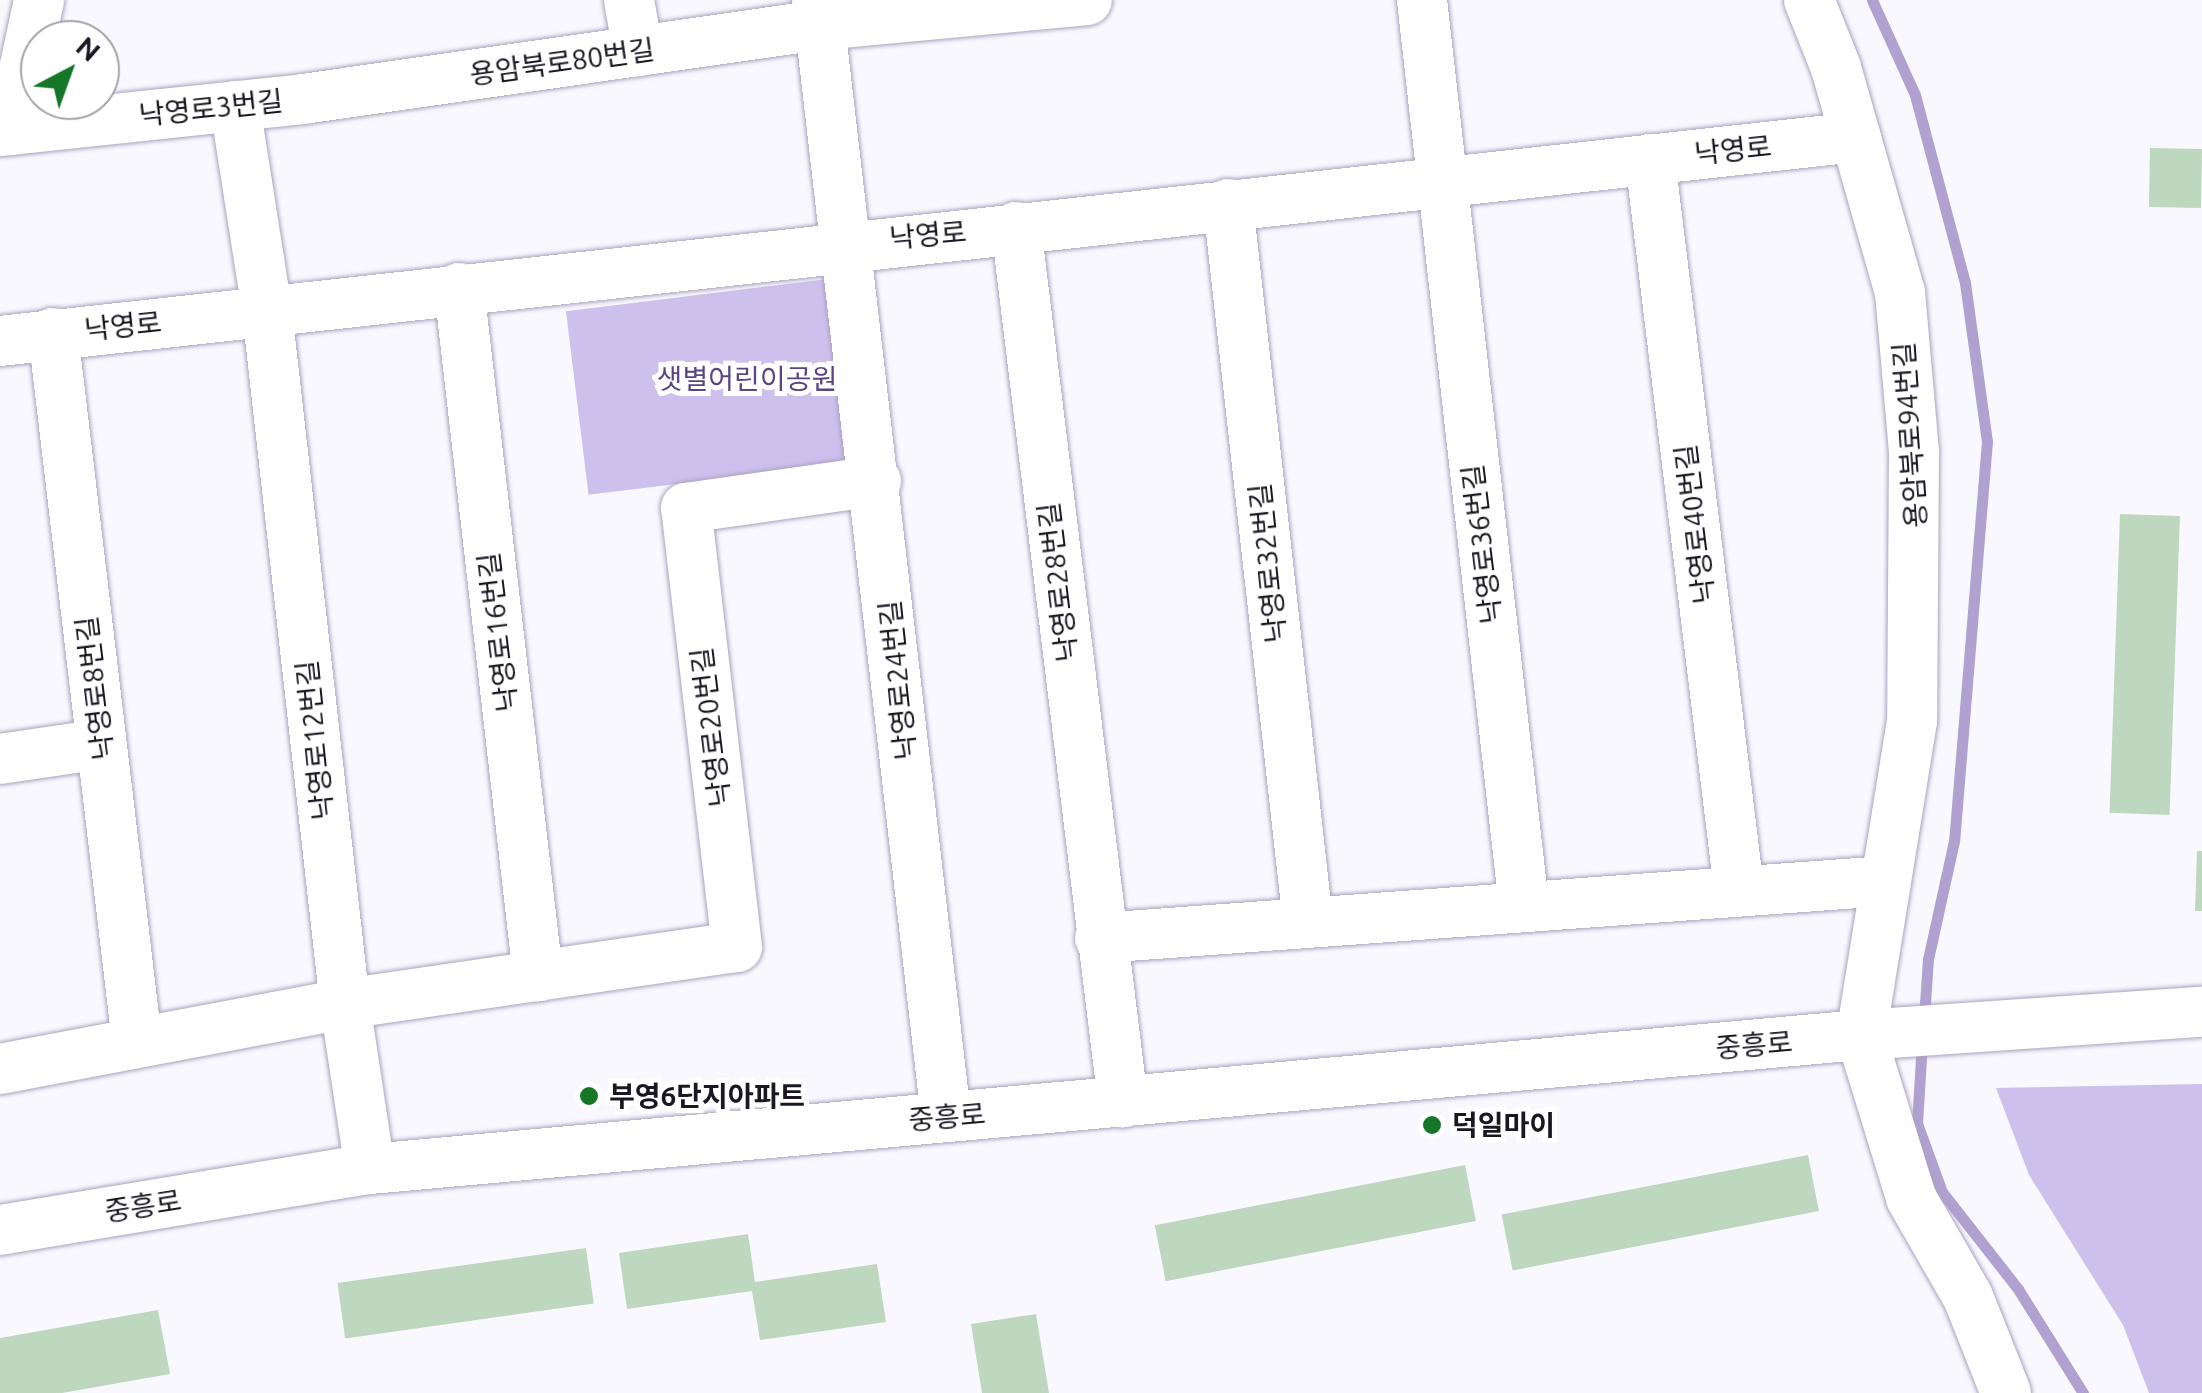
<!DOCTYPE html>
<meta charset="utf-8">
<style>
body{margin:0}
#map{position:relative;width:2202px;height:1393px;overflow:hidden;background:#f9f8fe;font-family:Ubuntu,"Noto Sans KR",sans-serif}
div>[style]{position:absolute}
.green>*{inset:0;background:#cec0ed;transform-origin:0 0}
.stream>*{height:11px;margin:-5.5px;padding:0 5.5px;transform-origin:5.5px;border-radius:5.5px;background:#b0a1d1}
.building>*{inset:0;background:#bed7bf;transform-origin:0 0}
.roads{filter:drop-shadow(0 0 2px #aba2c0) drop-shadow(0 0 2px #aba2c0)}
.minor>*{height:50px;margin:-25px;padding:0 25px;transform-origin:25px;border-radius:25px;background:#fff}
.dots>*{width:28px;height:28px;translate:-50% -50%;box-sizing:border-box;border:5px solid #fff;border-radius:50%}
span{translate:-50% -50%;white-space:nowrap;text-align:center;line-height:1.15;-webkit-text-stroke:10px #fff;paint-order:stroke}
.street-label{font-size:28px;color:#1a1722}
.park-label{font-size:28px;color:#5b4582}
.poi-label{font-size:28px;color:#1a1722;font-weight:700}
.left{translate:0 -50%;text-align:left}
.north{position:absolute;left:20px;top:20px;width:100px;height:100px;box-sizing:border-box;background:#fff;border:2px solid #a3a2a7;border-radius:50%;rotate:41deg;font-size:28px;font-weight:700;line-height:40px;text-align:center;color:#1a1722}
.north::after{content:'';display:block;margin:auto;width:35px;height:45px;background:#167728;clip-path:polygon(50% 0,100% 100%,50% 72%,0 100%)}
</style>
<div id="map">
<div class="green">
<i style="left:828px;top:279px;width:185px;height:264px;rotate:83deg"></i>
<i style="clip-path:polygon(2202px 1084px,2202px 1393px,2149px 1393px,2123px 1325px,2029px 1175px,1996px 1088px)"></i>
</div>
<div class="stream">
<i style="left:1872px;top:0;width:104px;rotate:65.6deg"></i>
<i style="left:1915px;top:95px;width:195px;rotate:75.1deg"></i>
<i style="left:1965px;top:283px;width:160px;rotate:82.1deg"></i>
<i style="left:1987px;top:441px;width:401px;rotate:94.7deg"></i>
<i style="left:1954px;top:841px;width:121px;rotate:102.4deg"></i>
<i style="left:1928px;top:959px;width:59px;rotate:93.9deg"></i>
<i style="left:1922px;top:1042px;width:81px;rotate:93.5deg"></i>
<i style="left:1917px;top:1123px;width:73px;rotate:70.1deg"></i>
<i style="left:1942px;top:1192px;width:123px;rotate:51.9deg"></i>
<i style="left:2018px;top:1289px;width:123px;rotate:58deg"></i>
</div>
<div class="building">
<i style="left:2150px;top:148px;width:52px;height:59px;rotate:1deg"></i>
<i style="left:2120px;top:514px;width:60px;height:299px;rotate:2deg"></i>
<i style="clip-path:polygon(2197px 851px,2202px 851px,2202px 911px,2195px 911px)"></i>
<i style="left:1808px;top:1155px;width:57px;height:312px;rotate:79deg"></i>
<i style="left:1465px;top:1165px;width:57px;height:316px;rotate:79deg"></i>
<i style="clip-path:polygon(748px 1234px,755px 1282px,877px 1264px,886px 1322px,760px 1340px,752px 1291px,627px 1309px,619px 1253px)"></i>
<i style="left:586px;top:1248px;width:56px;height:251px;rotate:82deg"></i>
<i style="clip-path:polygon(158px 1310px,170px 1374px,62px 1393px,0 1393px,0 1338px)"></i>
<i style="clip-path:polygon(1036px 1314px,1049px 1393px,982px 1393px,971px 1324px)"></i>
</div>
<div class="roads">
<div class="minor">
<i style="left:629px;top:0;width:52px;rotate:80deg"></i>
<i style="left:817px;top:0;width:1124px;rotate:83.41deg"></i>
<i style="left:1422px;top:0;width:912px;rotate:83.58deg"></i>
<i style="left:1809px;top:0;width:73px;rotate:68.3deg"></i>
<i style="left:1836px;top:68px;width:233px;rotate:74.1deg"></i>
<i style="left:1900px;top:292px;width:160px;rotate:85deg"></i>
<i style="left:1914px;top:451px;width:270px;rotate:90.4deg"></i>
<i style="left:1912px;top:721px;width:318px;rotate:99.2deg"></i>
<i style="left:1861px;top:1035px;width:170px;rotate:72.9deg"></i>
<i style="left:1911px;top:1198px;width:114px;rotate:60.1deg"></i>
<i style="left:1968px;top:1297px;width:103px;rotate:68.4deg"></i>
<i style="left:235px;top:106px;width:207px;rotate:81.1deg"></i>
<i style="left:267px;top:311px;width:697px;rotate:83.58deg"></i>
<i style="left:345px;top:1004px;width:167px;rotate:81.4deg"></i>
<i style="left:11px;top:130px;width:133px;rotate:-77.8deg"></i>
<i style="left:0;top:131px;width:305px;rotate:-6deg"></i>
<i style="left:303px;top:99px;width:522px;rotate:-8.15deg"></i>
<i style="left:820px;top:25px;width:268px;rotate:-5.3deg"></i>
<i style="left:1650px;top:159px;width:736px;rotate:83.06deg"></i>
<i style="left:1228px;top:204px;width:723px;rotate:83.65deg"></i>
<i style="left:1016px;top:227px;width:882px;rotate:83.03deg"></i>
<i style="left:459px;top:288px;width:693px;rotate:83.45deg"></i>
<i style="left:53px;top:333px;width:714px;rotate:83.24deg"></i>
<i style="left:0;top:341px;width:1867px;rotate:-6.27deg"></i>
<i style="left:0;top:759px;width:102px;rotate:-8.4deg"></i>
<i style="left:1100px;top:938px;width:788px;rotate:-4.15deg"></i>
<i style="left:0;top:1069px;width:351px;rotate:-10.7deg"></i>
<i style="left:345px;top:1004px;width:396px;rotate:-8.3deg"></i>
<i style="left:737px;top:947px;width:442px;rotate:-96.6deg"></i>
<i style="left:686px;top:508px;width:192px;rotate:-8.1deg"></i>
<i style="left:0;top:1230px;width:375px;rotate:-9.4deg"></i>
<i style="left:370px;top:1169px;width:1497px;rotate:-5.14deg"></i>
<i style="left:1861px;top:1035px;width:342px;rotate:-3.9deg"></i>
</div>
</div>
<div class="dots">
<i style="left:589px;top:1096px;background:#167728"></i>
<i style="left:1432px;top:1125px;background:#167728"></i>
</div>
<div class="street-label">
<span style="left:562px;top:62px;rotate:-8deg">용암북로80번길</span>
<span style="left:211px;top:108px;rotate:-6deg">낙영로3번길</span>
<span style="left:1733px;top:150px;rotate:-6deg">낙영로</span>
<span style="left:928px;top:235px;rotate:-5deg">낙영로</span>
<span style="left:123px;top:326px;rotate:-6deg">낙영로</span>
<span style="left:1910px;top:435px;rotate:-94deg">용암북로94번길</span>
<span style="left:1695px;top:524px;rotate:-97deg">낙영로40번길</span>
<span style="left:1482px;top:544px;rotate:-97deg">낙영로36번길</span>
<span style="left:1268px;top:563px;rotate:-96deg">낙영로32번길</span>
<span style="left:1058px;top:582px;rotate:-97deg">낙영로28번길</span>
<span style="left:498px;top:632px;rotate:-97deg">낙영로16번길</span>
<span style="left:898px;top:680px;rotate:-96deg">낙영로24번길</span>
<span style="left:95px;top:688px;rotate:-97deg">낙영로8번길</span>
<span style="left:711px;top:727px;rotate:-97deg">낙영로20번길</span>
<span style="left:315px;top:740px;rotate:-96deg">낙영로12번길</span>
<span style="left:1754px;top:1045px;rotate:-5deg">중흥로</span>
<span style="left:947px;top:1117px;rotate:-5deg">중흥로</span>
<span style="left:143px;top:1206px;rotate:-9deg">중흥로</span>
</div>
<div class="park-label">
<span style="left:747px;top:379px">샛별어린이공원</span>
</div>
<div class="poi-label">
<span class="left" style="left:609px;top:1096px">부영6단지아파트</span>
<span class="left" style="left:1452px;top:1125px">덕일마이</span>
</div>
<div class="north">N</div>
</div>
